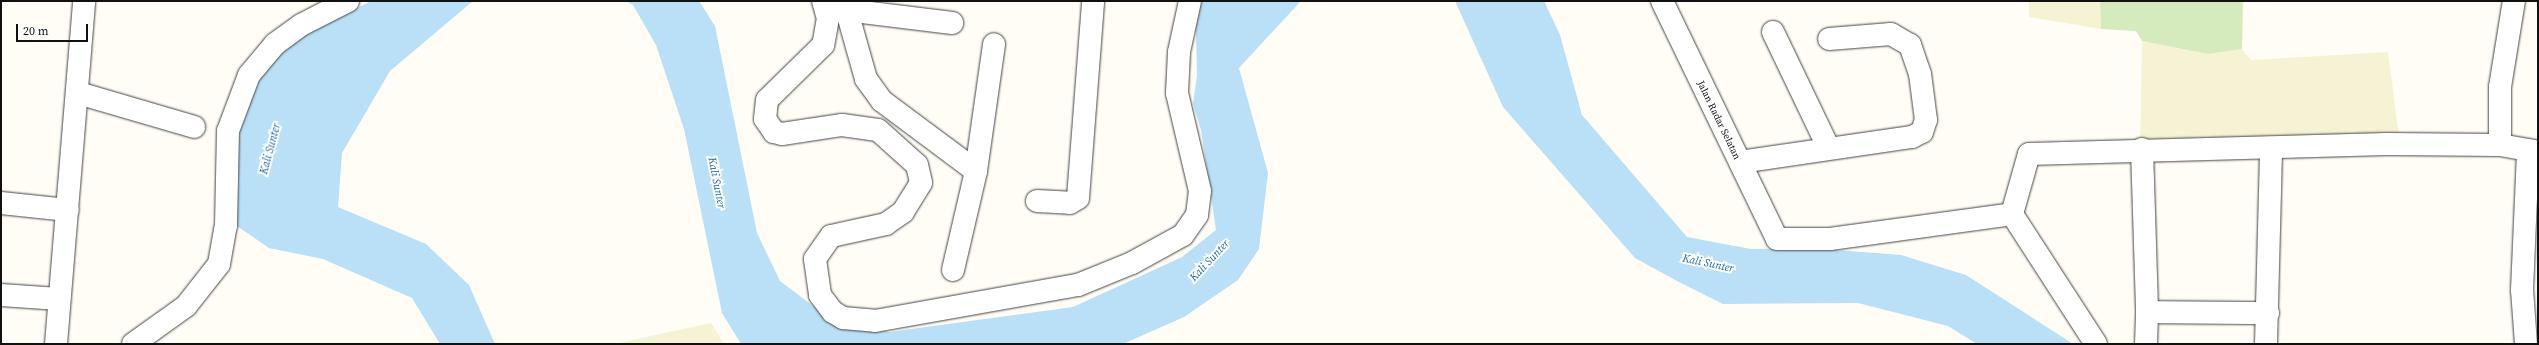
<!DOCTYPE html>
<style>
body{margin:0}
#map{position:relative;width:2539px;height:345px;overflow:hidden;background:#fffdf5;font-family:"Source Serif 4",serif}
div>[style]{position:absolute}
.farmland>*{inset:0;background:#f6f3d4}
.green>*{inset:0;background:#d5ebbd}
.water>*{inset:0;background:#b9e0f7}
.roads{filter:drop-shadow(0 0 1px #444) drop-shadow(0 0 1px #444)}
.minor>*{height:22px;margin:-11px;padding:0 11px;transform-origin:11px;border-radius:11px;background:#fff}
span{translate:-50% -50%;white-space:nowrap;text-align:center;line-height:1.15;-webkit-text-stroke:4px #fff;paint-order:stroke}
.street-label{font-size:10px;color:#111}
.water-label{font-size:11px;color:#1768a6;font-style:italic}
.frame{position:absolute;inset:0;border:2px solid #111;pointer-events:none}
.scale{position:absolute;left:16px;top:24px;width:72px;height:18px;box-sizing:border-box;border:2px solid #111;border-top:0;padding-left:5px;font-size:12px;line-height:14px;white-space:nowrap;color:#111;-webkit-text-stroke:3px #fff;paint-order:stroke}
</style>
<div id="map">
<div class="farmland">
<i style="clip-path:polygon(2029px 1px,2100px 1px,2101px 29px,2029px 17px)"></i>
<i style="clip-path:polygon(2142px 41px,2208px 54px,2242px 49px,2251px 60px,2388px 52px,2399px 136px,2140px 142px)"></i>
<i style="clip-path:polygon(711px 323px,724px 344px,614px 344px)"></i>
</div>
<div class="green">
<i style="clip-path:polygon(2100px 1px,2243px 1px,2242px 49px,2208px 54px,2142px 41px,2136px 31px,2101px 29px)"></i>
</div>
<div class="water">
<i style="clip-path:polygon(371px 1px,473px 1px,390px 71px,342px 153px,338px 207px,426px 244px,469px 285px,495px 344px,440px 344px,412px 298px,323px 259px,269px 248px,231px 222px,227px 156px,252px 85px,285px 44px)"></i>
<i style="clip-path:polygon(626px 1px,699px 1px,715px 26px,757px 233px,780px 281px,825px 315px,889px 332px,1073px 307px,1182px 257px,1216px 230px,1201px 130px,1193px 104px,1197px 75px,1195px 1px,1301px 1px,1239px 68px,1268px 173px,1259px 249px,1238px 280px,1184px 317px,1123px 344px,741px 344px,722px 313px,684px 129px,656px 45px,633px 5px)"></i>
<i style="clip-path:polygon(1455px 1px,1544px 1px,1560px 35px,1582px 115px,1687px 237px,1751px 249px,1811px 248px,1901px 255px,1966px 275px,2073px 344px,1977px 344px,1948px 326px,1858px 303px,1723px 304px,1677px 281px,1635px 258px,1503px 107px)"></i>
</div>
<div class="roads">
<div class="minor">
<i style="left:823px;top:1px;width:18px;rotate:74deg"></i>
<i style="left:828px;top:18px;width:27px;rotate:100deg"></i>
<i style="left:823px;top:45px;width:78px;rotate:135.5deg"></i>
<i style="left:767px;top:100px;width:19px;rotate:96deg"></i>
<i style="left:765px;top:119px;width:16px;rotate:55deg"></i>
<i style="left:774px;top:132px;width:8px;rotate:14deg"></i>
<i style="left:782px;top:134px;width:61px;rotate:-8.5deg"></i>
<i style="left:842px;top:125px;width:36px;rotate:8deg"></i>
<i style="left:878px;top:130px;width:52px;rotate:41.9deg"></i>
<i style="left:917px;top:165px;width:18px;rotate:77deg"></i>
<i style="left:921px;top:183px;width:34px;rotate:122deg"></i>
<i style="left:903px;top:212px;width:21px;rotate:145deg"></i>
<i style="left:886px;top:224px;width:56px;rotate:167.7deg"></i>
<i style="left:831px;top:236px;width:28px;rotate:125deg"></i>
<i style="left:815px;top:259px;width:36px;rotate:82deg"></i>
<i style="left:820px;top:295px;width:21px;rotate:53deg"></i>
<i style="left:833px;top:312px;width:12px;rotate:31deg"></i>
<i style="left:843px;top:318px;width:32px;rotate:5deg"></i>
<i style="left:875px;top:321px;width:206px;rotate:-10.1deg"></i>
<i style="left:1078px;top:285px;width:58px;rotate:-22.2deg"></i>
<i style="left:1132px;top:263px;width:58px;rotate:-28.8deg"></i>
<i style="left:1183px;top:235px;width:24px;rotate:-55deg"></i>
<i style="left:1197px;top:215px;width:24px;rotate:-83deg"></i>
<i style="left:1200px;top:191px;width:101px;rotate:-103.2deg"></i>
<i style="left:1177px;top:93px;width:41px;rotate:-87.2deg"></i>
<i style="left:1179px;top:52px;width:52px;rotate:-77.8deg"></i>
<i style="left:844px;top:1px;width:81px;rotate:74.2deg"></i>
<i style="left:866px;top:79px;width:27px;rotate:54deg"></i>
<i style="left:882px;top:101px;width:117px;rotate:36.7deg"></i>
<i style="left:1662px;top:1px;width:264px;rotate:64.2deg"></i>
<i style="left:1777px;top:239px;width:53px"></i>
<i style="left:1830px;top:239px;width:184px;rotate:-7.8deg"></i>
<i style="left:846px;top:10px;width:107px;rotate:7deg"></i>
<i style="left:1773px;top:32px;width:127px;rotate:64.4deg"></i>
<i style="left:78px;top:93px;width:121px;rotate:16.3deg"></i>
<i style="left:2500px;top:145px;width:58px;rotate:-90deg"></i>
<i style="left:2500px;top:87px;width:87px;rotate:-80.8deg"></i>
<i style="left:2142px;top:149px;width:163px;rotate:88.2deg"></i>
<i style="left:2147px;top:312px;width:121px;rotate:0.5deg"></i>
<i style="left:1740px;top:162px;width:174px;rotate:-8.3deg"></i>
<i style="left:1912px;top:137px;width:11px;rotate:-27deg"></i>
<i style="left:1922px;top:132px;width:13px;rotate:-72deg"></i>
<i style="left:1926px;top:120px;width:46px;rotate:-97.4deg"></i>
<i style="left:1920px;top:74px;width:31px;rotate:-109deg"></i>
<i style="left:1910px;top:45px;width:22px;rotate:-150deg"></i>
<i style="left:1891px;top:34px;width:62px;rotate:175.4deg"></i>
<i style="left:1037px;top:201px;width:33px;rotate:3deg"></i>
<i style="left:1070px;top:203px;width:9px;rotate:-32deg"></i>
<i style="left:1078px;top:198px;width:198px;rotate:-85.6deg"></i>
<i style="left:1px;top:203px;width:67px;rotate:6deg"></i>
<i style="left:953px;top:270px;width:102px;rotate:-76.9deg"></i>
<i style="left:976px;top:171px;width:128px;rotate:-81.9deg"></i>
<i style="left:1px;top:295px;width:58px;rotate:3.9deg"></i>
<i style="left:56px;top:344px;width:344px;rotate:-85.3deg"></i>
<i style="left:133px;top:344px;width:65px;rotate:-35.6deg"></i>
<i style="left:186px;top:306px;width:53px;rotate:-51.8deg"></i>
<i style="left:219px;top:264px;width:39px;rotate:-80deg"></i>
<i style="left:226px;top:226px;width:95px;rotate:-88.8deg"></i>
<i style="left:228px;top:131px;width:60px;rotate:-69.4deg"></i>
<i style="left:249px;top:75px;width:40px;rotate:-50deg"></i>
<i style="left:275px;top:44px;width:32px;rotate:-36deg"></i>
<i style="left:301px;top:25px;width:53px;rotate:-27.1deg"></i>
<i style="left:2096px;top:344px;width:155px;rotate:-122.9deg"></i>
<i style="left:2012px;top:214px;width:62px;rotate:-74.2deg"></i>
<i style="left:2029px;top:154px;width:358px;rotate:-1.6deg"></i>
<i style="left:2387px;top:144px;width:113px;rotate:0.5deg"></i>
<i style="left:2500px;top:145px;width:39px;rotate:10deg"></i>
<i style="left:2146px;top:344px;width:32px;rotate:-88deg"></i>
<i style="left:2266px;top:344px;width:196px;rotate:-88.5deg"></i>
<i style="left:2526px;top:344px;width:54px;rotate:-94.2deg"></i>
<i style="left:2522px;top:290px;width:139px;rotate:-87.5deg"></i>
</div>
</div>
<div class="street-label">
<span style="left:1719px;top:120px;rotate:64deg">Jalan Radar Selatan</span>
</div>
<div class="water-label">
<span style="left:271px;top:149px;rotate:-75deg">Kali Sunter</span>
<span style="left:716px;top:183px;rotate:79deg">Kali Sunter</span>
<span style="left:1210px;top:261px;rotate:-47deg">Kali Sunter</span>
<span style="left:1708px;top:264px;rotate:12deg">Kali Sunter</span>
</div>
<div class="frame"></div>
<div class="scale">20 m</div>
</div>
